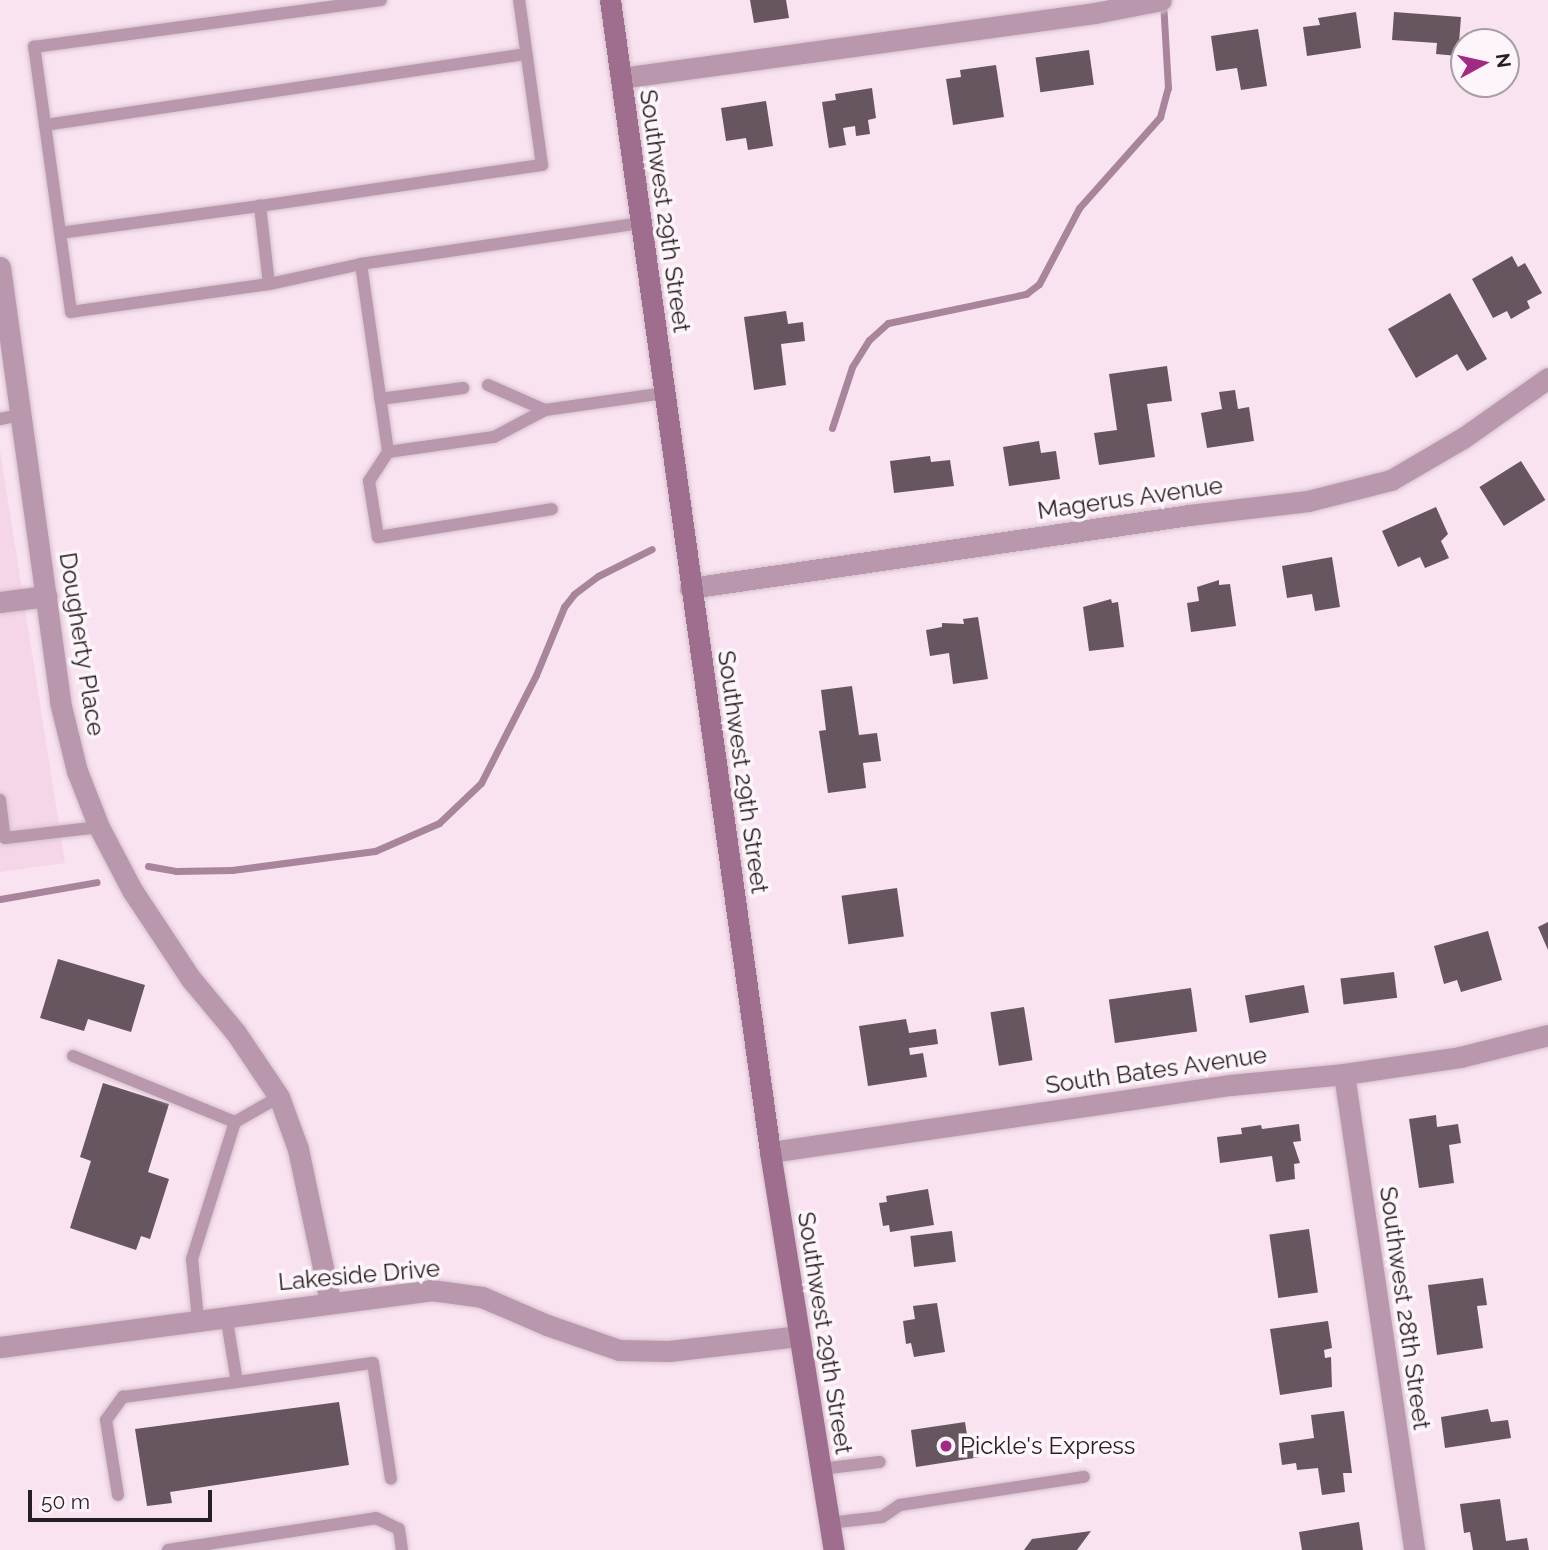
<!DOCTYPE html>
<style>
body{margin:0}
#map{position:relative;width:1548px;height:1550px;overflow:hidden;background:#fae3f1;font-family:Raleway,sans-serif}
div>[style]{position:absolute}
.built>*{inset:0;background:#f4d6e8}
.stream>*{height:7px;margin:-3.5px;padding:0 3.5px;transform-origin:3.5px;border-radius:3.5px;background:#a8859b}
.building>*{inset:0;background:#675560;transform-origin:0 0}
.roads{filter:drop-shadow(0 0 2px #d4c0cc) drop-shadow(0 0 2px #d4c0cc)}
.lane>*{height:12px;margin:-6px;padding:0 6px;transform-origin:6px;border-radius:6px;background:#b997ac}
.street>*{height:21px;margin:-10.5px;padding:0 10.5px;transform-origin:10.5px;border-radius:10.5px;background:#b997ac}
.secondary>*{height:21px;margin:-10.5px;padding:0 10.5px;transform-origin:10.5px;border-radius:10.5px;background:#9f6d8e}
.dots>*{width:19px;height:19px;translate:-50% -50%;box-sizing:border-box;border:4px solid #fef5fb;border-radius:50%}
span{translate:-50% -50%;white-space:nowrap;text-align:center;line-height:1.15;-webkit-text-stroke:7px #fef5fb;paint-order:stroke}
.street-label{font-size:24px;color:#261e23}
.poi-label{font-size:24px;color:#261e23}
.left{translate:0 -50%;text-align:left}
.north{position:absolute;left:1450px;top:28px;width:70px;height:70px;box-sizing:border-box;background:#fef5fb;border:2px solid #a89fa5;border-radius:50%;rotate:82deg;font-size:19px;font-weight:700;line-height:28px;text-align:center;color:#261e23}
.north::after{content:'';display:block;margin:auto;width:24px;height:32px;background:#a12a83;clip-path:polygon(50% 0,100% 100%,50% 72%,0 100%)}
.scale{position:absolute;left:28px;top:1490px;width:184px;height:32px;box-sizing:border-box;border:4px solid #261e23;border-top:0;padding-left:9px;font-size:21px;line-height:24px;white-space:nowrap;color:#261e23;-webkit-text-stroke:5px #fef5fb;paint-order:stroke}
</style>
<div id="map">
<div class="built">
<i style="clip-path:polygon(0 450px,65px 863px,0 872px)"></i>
</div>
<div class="stream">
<i style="left:832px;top:428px;width:64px;rotate:-71.8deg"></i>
<i style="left:852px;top:367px;width:32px;rotate:-58deg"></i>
<i style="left:869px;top:340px;width:25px;rotate:-42deg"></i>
<i style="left:888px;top:323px;width:141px;rotate:-11.9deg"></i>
<i style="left:1026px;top:294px;width:16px;rotate:-38deg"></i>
<i style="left:1039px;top:284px;width:86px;rotate:-62.2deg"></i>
<i style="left:1079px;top:208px;width:122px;rotate:-48.3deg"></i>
<i style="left:1160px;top:117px;width:30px;rotate:-75deg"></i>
<i style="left:1168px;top:88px;width:88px;rotate:-93.3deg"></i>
<i style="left:148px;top:866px;width:28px;rotate:10deg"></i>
<i style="left:176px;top:871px;width:56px;rotate:-1deg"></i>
<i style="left:232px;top:870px;width:144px;rotate:-7.6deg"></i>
<i style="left:375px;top:851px;width:70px;rotate:-23.6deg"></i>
<i style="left:439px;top:823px;width:58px;rotate:-43.6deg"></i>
<i style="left:481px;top:783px;width:121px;rotate:-63deg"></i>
<i style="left:536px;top:675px;width:74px;rotate:-67.6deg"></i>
<i style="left:564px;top:607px;width:16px;rotate:-52deg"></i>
<i style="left:574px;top:594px;width:30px;rotate:-37deg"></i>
<i style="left:598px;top:576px;width:60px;rotate:-26.6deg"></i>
<i style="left:0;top:899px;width:98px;rotate:-9.9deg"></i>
</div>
<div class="building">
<i style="clip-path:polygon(750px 0,786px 0,789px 18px,754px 23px)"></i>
<i style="clip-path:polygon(1356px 12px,1361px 48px,1307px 56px,1303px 27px,1320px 25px,1318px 18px)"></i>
<i style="clip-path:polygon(1394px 12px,1461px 17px,1458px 56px,1436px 54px,1437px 43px,1392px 40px)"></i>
<i style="clip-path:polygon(1258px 29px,1267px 86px,1241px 90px,1237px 68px,1216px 71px,1211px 36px)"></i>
<i style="left:1089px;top:50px;width:35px;height:54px;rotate:82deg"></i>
<i style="clip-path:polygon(996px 65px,1004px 117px,953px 125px,946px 79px,961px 77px,960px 70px)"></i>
<i style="clip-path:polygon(872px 88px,876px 118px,868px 120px,870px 134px,856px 136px,855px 126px,843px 128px,846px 145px,829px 148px,822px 102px,836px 100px,835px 94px)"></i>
<i style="clip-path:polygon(766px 101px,773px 146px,748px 150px,746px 138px,726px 141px,721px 108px)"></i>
<i style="clip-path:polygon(1512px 256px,1518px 267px,1525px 263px,1542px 293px,1527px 301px,1530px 308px,1511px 319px,1507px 311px,1493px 318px,1472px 279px)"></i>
<i style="clip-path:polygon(1450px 293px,1487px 359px,1467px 371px,1457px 354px,1416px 378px,1388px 329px)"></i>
<i style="clip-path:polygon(786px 311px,788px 324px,803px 322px,805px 341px,781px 344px,786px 385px,754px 390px,744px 317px)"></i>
<i style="clip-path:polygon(1167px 366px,1172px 401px,1147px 404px,1155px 457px,1099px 465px,1094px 433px,1117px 430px,1109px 374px)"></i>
<i style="clip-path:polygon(1235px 390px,1238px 409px,1249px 407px,1254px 441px,1207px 448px,1201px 413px,1222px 409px,1219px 392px)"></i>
<i style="clip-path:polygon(1039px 441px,1041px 453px,1056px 451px,1060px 479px,1009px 486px,1003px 447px)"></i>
<i style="clip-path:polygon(930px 456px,931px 462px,950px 460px,954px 486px,894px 493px,890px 461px)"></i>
<i style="left:1521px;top:461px;width:46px;height:49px;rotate:58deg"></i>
<i style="clip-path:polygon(1436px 507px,1448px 534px,1441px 541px,1449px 558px,1425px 568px,1420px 557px,1398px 567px,1382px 531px)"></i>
<i style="clip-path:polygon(1332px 557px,1340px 607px,1315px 611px,1312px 594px,1287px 598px,1282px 566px)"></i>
<i style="clip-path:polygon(1219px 580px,1219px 585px,1230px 584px,1236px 626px,1191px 632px,1187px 603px,1199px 601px,1197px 587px)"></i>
<i style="clip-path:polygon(1111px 599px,1112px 603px,1118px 602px,1124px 647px,1089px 651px,1083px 607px)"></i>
<i style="clip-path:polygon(978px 617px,988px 679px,953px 684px,949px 653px,930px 656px,926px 630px,942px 627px,942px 623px,964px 624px,963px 619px)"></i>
<i style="clip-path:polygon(852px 686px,859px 735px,877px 733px,881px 761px,863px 763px,866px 788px,828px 793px,819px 731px,826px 730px,821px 690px)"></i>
<i style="left:897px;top:888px;width:49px;height:56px;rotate:82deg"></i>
<i style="clip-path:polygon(1548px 922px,1548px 950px,1538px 927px)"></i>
<i style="clip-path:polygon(1488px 931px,1502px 980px,1461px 992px,1457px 980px,1444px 984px,1434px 946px)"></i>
<i style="clip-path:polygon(58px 959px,145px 985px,131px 1032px,88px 1019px,84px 1031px,40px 1018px)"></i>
<i style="left:1394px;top:972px;width:26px;height:54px;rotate:83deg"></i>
<i style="left:1304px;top:985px;width:28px;height:60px;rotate:80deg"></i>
<i style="left:1191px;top:988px;width:44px;height:83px;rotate:82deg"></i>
<i style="left:1024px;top:1007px;width:54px;height:34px;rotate:81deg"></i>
<i style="clip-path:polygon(906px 1019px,909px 1033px,936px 1029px,938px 1044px,909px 1048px,910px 1055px,923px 1053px,927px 1077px,868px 1086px,859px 1026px)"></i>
<i style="clip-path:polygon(103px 1083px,169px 1104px,148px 1172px,169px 1179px,150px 1239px,141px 1236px,136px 1250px,70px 1228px,91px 1161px,80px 1157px)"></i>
<i style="clip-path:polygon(1436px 1115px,1437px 1127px,1458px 1124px,1461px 1143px,1449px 1145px,1454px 1183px,1419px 1188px,1409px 1119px)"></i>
<i style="clip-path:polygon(1299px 1124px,1301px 1141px,1293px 1142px,1300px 1163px,1294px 1164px,1295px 1179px,1276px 1182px,1272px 1156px,1220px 1163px,1217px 1137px,1242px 1134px,1241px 1128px,1261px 1125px,1262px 1129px)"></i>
<i style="clip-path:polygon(928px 1189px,934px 1225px,890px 1232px,889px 1225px,883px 1226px,879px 1203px,887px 1202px,886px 1196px)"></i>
<i style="left:1309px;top:1229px;width:64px;height:40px;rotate:82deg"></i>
<i style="left:952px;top:1231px;width:31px;height:42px;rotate:83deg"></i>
<i style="clip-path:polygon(1483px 1278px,1487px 1305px,1477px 1306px,1483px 1348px,1437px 1355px,1428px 1285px)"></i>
<i style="clip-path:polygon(937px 1303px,945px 1352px,914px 1357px,911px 1343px,906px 1344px,903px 1321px,915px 1319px,913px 1306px)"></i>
<i style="clip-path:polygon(1328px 1321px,1332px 1348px,1324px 1350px,1325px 1358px,1331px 1357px,1332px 1387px,1280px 1395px,1270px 1329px)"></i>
<i style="clip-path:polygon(339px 1402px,349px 1465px,170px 1492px,172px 1503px,147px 1506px,135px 1429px)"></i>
<i style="clip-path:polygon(1488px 1409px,1491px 1422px,1508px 1420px,1511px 1438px,1445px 1448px,1441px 1417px)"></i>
<i style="clip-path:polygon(1344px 1411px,1352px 1473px,1343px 1473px,1345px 1492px,1322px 1495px,1318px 1468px,1297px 1470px,1296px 1463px,1282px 1465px,1279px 1443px,1314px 1438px,1311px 1415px)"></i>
<i style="clip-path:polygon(965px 1422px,967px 1435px,977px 1434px,981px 1457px,916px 1467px,911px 1430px)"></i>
<i style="clip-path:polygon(1500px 1499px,1506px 1541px,1527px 1538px,1529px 1550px,1473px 1550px,1470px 1532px,1464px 1533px,1460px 1504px)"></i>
<i style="clip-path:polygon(1359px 1522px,1363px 1550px,1302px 1550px,1299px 1532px)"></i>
<i style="clip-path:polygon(1091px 1531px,1077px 1550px,1024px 1550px,1032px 1539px)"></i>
</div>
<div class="roads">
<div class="lane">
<i style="left:45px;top:125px;width:486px;rotate:-8.4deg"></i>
<i style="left:641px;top:223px;width:283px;rotate:171.7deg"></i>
<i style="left:361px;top:264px;width:190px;rotate:81.8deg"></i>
<i style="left:388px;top:452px;width:107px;rotate:-8.1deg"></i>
<i style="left:494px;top:437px;width:58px;rotate:-27.9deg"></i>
<i style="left:545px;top:410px;width:120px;rotate:-8.1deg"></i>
<i style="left:60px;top:233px;width:202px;rotate:-7.7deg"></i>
<i style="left:361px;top:264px;width:94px;rotate:167.7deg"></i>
<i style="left:269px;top:284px;width:200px;rotate:172deg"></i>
<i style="left:71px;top:312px;width:268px;rotate:-97.9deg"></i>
<i style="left:34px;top:47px;width:350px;rotate:-7.7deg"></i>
<i style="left:269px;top:284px;width:79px;rotate:-96.6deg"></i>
<i style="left:260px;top:206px;width:285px;rotate:-8.3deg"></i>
<i style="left:542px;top:165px;width:167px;rotate:-97.9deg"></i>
<i style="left:488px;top:385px;width:62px;rotate:23.7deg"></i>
<i style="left:380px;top:399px;width:84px;rotate:-7.5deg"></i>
<i style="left:0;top:419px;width:21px;rotate:-11deg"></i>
<i style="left:388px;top:452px;width:35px;rotate:123deg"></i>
<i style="left:369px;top:481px;width:57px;rotate:80.9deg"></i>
<i style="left:378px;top:537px;width:176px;rotate:-9.1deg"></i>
<i style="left:0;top:800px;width:38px;rotate:83deg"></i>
<i style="left:5px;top:838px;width:95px;rotate:-6.7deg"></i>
<i style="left:73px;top:1056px;width:175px;rotate:22.2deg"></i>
<i style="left:226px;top:1315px;width:68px;rotate:80.7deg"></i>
<i style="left:237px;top:1382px;width:137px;rotate:-8deg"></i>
<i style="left:373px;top:1363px;width:117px;rotate:81.2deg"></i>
<i style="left:198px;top:1319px;width:60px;rotate:-95.7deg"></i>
<i style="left:192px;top:1259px;width:144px;rotate:-72.6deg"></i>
<i style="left:235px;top:1122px;width:51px;rotate:-29.6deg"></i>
<i style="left:820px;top:1469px;width:60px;rotate:-6.7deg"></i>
<i style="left:118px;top:1495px;width:76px;rotate:-99.1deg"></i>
<i style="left:106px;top:1420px;width:29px;rotate:-54deg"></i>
<i style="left:123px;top:1397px;width:115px;rotate:-7.5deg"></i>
<i style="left:829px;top:1523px;width:53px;rotate:-6.5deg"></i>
<i style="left:882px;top:1517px;width:22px;rotate:-34deg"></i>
<i style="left:900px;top:1505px;width:186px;rotate:-8.7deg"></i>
<i style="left:168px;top:1550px;width:210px;rotate:-8.7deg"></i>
<i style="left:376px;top:1518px;width:25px;rotate:26deg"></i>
<i style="left:399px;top:1529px;width:21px;rotate:82deg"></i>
</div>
<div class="street">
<i style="left:621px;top:78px;width:478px;rotate:-7.8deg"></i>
<i style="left:1095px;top:13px;width:67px;rotate:-11.1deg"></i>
<i style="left:0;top:267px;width:439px;rotate:82.1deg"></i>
<i style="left:60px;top:702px;width:71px;rotate:76.2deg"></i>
<i style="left:77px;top:771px;width:60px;rotate:68.6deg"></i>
<i style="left:99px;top:827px;width:71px;rotate:62.4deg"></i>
<i style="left:132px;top:890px;width:107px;rotate:56.5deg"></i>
<i style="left:191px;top:979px;width:70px;rotate:50.2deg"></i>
<i style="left:236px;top:1033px;width:77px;rotate:56.1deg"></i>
<i style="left:279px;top:1097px;width:55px;rotate:69.9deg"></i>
<i style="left:298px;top:1149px;width:155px;rotate:78.1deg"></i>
<i style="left:690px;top:588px;width:504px;rotate:-8.32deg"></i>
<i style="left:1189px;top:515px;width:120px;rotate:-6.7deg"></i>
<i style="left:1308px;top:501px;width:86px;rotate:-14.2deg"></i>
<i style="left:1391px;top:480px;width:83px;rotate:-30.3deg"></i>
<i style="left:1463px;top:438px;width:104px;rotate:-35.2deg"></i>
<i style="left:0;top:602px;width:47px;rotate:-7.3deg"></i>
<i style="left:1344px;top:1074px;width:481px;rotate:81.6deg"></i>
<i style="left:770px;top:1152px;width:465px;rotate:-8.3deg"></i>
<i style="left:1230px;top:1085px;width:115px;rotate:-5.5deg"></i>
<i style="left:1344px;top:1074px;width:117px;rotate:-8.3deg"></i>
<i style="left:1460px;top:1057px;width:91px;rotate:-14deg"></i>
<i style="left:0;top:1347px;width:435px;rotate:-7.5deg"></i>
<i style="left:431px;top:1290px;width:51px;rotate:7.8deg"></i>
<i style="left:482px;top:1297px;width:71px;rotate:23.3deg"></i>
<i style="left:547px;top:1325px;width:76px;rotate:19.1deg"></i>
<i style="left:619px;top:1350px;width:50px;rotate:1.1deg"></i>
<i style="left:669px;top:1351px;width:130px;rotate:-6.6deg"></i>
</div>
<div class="secondary">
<i style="left:610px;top:0;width:1163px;rotate:82.09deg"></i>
<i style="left:770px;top:1152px;width:403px;rotate:80.9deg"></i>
</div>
</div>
<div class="dots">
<i style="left:946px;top:1446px;background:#a12a83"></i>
</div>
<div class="street-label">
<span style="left:665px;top:211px;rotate:82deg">Southwest 29th Street</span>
<span style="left:1130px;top:498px;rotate:-8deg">Magerus Avenue</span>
<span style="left:82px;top:644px;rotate:81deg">Dougherty Place</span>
<span style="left:743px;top:772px;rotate:82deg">Southwest 29th Street</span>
<span style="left:1156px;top:1070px;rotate:-8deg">South Bates Avenue</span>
<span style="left:359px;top:1275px;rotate:-5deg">Lakeside Drive</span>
<span style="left:1405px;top:1308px;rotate:82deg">Southwest 28th Street</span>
<span style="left:825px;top:1333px;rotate:81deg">Southwest 29th Street</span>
</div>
<div class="poi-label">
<span class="left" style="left:960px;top:1446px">Pickle's Express</span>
</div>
<div class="north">N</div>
<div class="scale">50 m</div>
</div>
